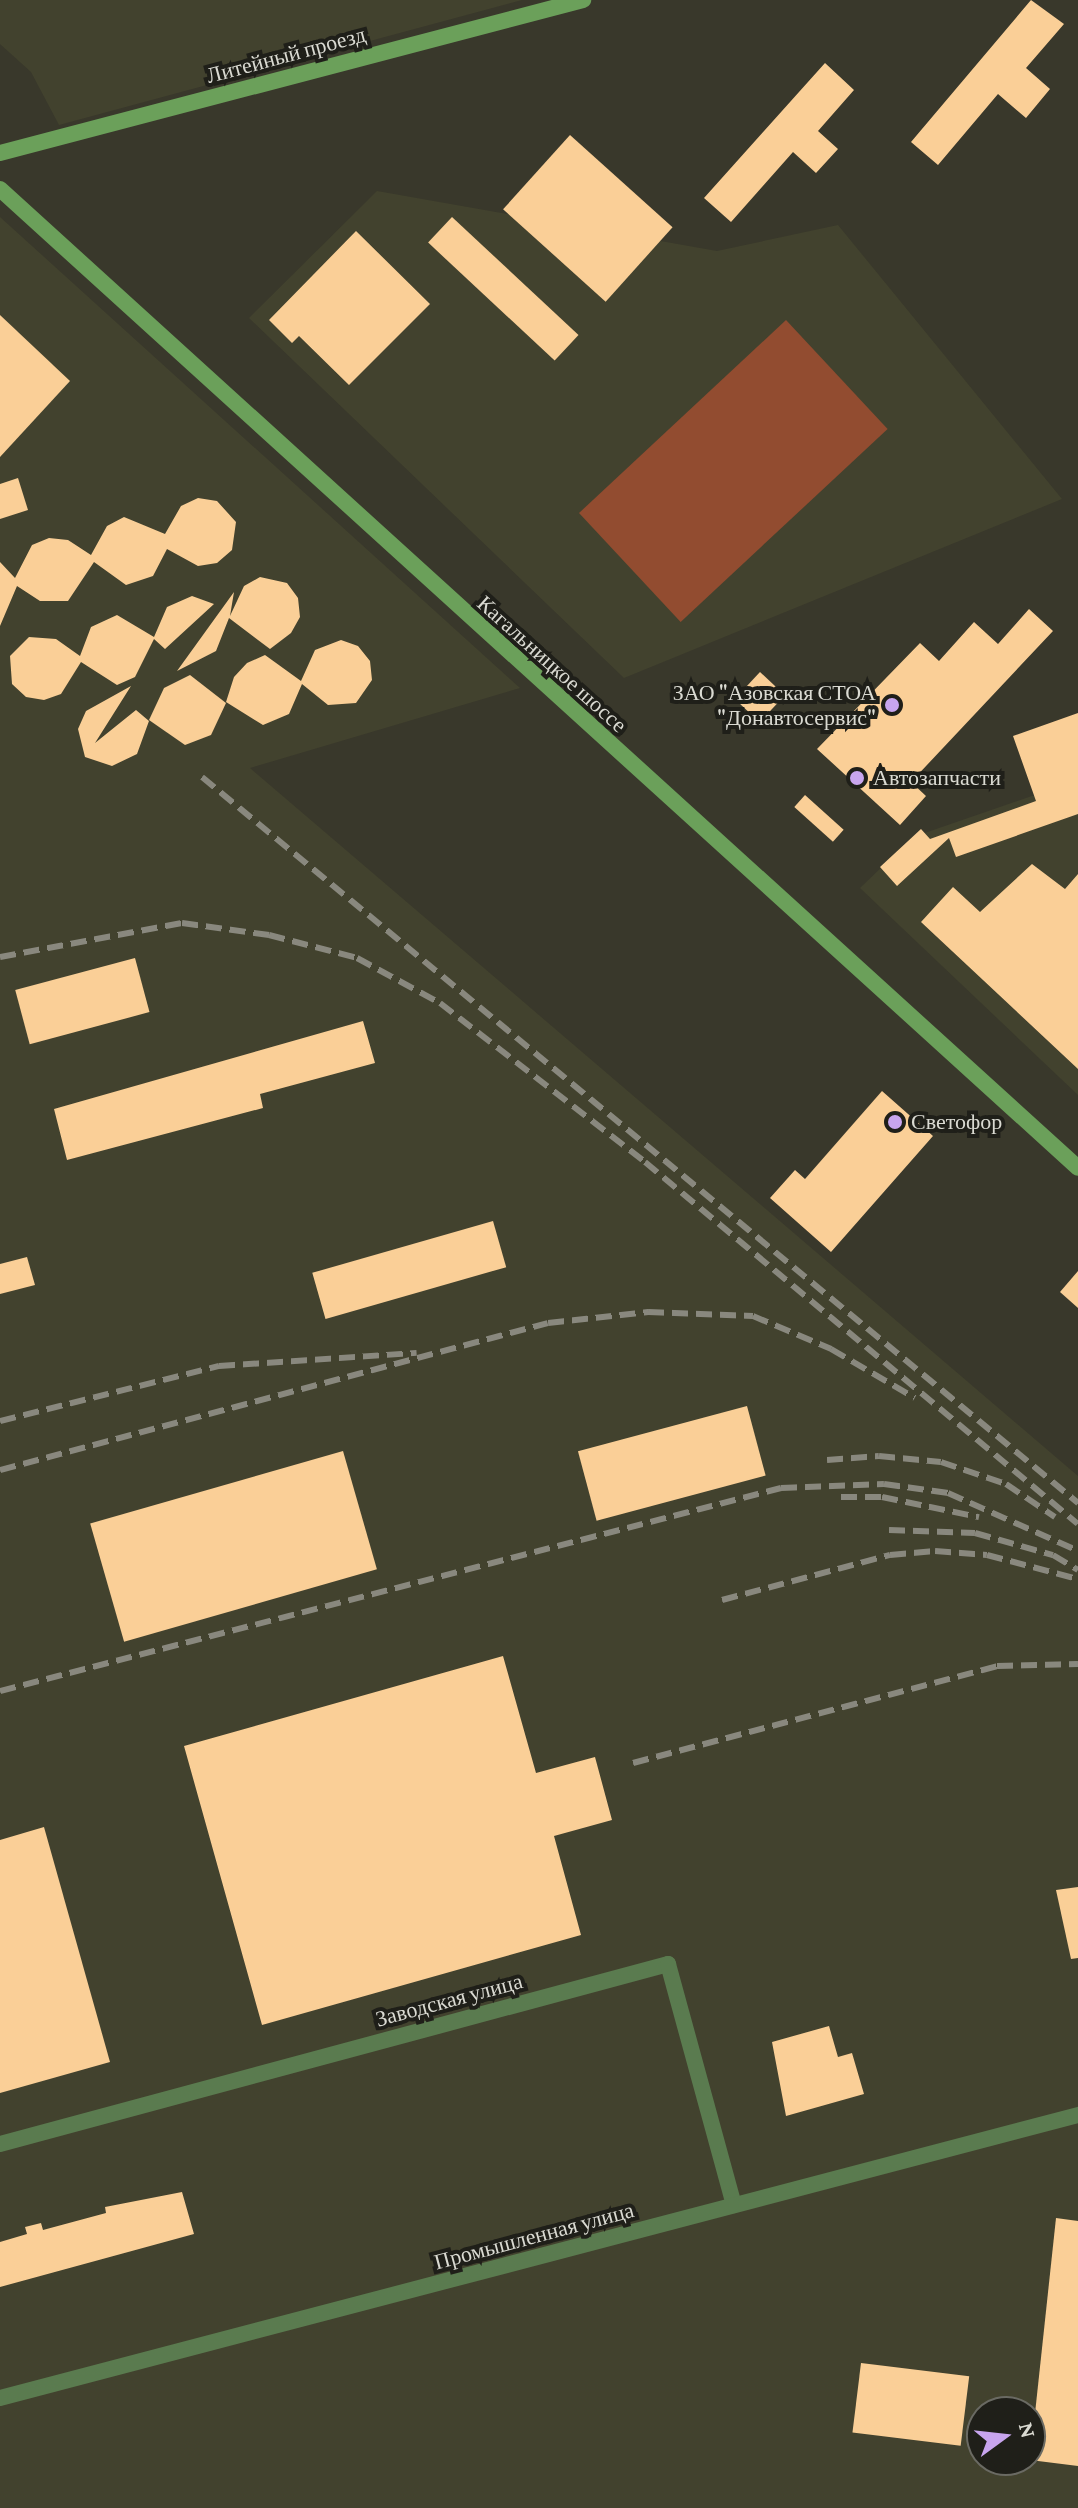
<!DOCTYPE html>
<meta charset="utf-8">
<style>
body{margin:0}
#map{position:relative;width:1078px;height:2508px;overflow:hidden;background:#39382b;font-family:"Crimson Pro",serif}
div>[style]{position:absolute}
.built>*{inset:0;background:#42422e}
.green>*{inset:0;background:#924c30;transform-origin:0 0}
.building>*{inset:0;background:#facf97;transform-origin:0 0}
.street>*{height:16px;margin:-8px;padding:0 8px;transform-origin:8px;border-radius:8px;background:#5a7b4f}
.secondary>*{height:16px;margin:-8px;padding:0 8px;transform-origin:8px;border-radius:8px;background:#6ba05a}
.rail>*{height:6px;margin-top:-3px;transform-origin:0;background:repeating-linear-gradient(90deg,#89887e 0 16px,transparent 0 24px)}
.dots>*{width:22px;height:22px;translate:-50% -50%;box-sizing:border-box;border:4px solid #1f1f19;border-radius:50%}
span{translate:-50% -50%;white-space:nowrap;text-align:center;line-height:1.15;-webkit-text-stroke:8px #1f1f19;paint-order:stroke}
.street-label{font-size:22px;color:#dadad2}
.poi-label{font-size:22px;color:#dadad2}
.right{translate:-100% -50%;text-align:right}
.left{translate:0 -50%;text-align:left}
.north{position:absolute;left:966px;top:2396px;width:80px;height:80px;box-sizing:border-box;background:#1f1f19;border:2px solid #6a6a63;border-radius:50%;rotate:75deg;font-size:22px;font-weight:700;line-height:32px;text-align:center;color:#dadad2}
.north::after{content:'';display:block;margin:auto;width:28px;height:36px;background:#c8a5ee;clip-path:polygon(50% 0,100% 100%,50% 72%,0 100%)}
</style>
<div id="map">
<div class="built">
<i style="clip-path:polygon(0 0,522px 0,59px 125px,31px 72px,0 44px)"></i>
<i style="clip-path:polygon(377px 191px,717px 251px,838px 225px,1062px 499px,624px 678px,249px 318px)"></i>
<i style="clip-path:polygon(evenodd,0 217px,520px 688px,250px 768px,1078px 1476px,1078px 2508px,0 2508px,0 217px,982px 2412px,1030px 2412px,1030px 2460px,982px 2460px,982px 2412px)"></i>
<i style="clip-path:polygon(1078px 780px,1078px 1095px,860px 888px,913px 837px)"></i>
</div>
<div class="green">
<i style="left:786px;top:320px;width:149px;height:283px;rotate:47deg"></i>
</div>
<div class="building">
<i style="clip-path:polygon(1031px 0,1064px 24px,1026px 68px,1050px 89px,1026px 118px,998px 94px,938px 165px,911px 142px)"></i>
<i style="clip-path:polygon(825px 63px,854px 90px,818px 131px,838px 149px,816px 173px,793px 152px,731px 222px,704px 198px)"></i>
<i style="left:570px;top:135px;width:138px;height:100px;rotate:42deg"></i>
<i style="left:452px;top:217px;width:173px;height:35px;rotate:43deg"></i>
<i style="clip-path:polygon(356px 231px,430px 304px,349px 385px,299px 336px,292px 343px,269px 320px)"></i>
<i style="clip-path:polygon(0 315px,70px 381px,0 457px)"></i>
<i style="clip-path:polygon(18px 478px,28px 510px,0 519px,0 484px)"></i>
<i style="clip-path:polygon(198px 498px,217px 501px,236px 522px,232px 550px,217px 563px,198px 566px,167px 549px,153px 576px,126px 585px,94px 562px,68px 601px,40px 601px,17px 586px,0 626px,0 562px,15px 578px,32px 545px,49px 538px,68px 540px,91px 555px,107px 526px,124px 517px,165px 534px,181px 506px)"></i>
<i style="clip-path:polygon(260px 577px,287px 583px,298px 598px,300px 617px,291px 633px,270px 649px,229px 618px,216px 651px,177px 671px,234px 592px,230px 616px,244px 586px)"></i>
<i style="clip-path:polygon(192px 596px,214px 604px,165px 649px,154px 639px,135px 677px,117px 685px,81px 662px,61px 694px,44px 700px,26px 697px,12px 684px,10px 656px,29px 637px,56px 639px,80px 656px,91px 627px,117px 615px,154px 637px,167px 607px)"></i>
<i style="clip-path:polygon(1029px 609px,1053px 631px,911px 782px,926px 796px,900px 825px,817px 749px,920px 643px,939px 661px,974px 622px,998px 644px)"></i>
<i style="clip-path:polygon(341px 640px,358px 646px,370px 661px,372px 680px,356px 703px,328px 705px,302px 684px,289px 714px,263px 725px,226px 702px,234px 677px,247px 663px,265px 655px,301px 681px,315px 650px)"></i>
<i style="left:760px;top:672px;width:34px;height:37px;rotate:43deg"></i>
<i style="clip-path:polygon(190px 675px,226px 703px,211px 735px,185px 745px,149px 720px,164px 688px)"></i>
<i style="clip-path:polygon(131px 686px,95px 743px,136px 710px,149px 721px,137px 754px,112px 766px,85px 757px,78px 729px,86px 711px)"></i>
<i style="clip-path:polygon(1078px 713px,1078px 814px,956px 857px,949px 838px,897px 886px,880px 867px,921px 829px,930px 839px,1036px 801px,1013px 736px)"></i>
<i style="left:805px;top:795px;width:52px;height:16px;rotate:42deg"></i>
<i style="clip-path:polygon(1032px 864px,1065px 889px,1078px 874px,1078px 1069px,921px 922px,953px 887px,980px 912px)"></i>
<i style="left:135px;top:958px;width:56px;height:124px;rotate:75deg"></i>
<i style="clip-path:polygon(363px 1021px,375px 1063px,260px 1094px,263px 1108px,67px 1160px,54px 1109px)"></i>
<i style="clip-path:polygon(882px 1091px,933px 1136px,831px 1252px,770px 1198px,795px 1170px,805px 1179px)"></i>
<i style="left:493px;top:1221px;width:48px;height:188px;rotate:74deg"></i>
<i style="clip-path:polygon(27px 1257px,35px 1285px,0 1294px,0 1264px)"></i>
<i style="clip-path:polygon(1078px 1271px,1078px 1308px,1060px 1292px)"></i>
<i style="left:747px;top:1406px;width:72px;height:175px;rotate:75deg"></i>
<i style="left:343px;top:1451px;width:123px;height:263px;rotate:74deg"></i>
<i style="clip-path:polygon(503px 1656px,536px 1773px,595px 1757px,612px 1820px,554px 1836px,581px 1935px,262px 2025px,184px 1746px)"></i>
<i style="clip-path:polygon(44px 1827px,110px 2062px,0 2093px,0 1840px)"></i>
<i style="clip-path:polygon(1078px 1887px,1078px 1958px,1071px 1959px,1056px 1890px)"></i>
<i style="clip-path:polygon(829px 2026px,838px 2057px,852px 2053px,864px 2094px,786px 2116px,772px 2042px)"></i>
<i style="clip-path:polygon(182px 2192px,194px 2234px,0 2287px,0 2242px,27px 2234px,25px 2227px,41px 2223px,43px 2230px,106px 2213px,105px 2207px)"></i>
<i style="clip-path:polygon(1056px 2218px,1078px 2221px,1078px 2466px,1030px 2460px)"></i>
<i style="left:861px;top:2363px;width:109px;height:70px;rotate:7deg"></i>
</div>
<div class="street">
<i style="left:0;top:2144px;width:692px;rotate:-15.08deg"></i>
<i style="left:668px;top:1964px;width:250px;rotate:74.7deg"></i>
<i style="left:0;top:2398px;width:1115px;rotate:-14.71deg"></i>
</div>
<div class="secondary">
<i style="left:0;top:153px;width:603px;rotate:-14.7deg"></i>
<i style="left:0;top:189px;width:1456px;rotate:42.24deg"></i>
</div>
<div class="rail">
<i style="left:202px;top:777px;width:1138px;rotate:39.65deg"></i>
<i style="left:0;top:957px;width:185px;rotate:-10.6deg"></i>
<i style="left:182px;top:923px;width:88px;rotate:7.9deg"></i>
<i style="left:269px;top:935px;width:91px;rotate:14.6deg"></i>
<i style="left:357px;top:958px;width:94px;rotate:28.5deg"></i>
<i style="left:440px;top:1003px;width:259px;rotate:37.8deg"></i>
<i style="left:645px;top:1162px;width:564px;rotate:39.9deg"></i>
<i style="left:0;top:1421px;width:226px;rotate:-14.1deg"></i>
<i style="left:219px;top:1366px;width:198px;rotate:-3.8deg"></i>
<i style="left:827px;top:1460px;width:52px;rotate:-4.4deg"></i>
<i style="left:879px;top:1456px;width:62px;rotate:5.5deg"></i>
<i style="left:941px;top:1462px;width:69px;rotate:18.7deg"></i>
<i style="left:1006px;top:1484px;width:59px;rotate:34deg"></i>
<i style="left:0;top:1470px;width:567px;rotate:-15.02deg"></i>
<i style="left:548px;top:1323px;width:101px;rotate:-6.3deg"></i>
<i style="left:648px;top:1312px;width:105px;rotate:2.2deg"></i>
<i style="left:753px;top:1316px;width:85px;rotate:22.9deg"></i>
<i style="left:831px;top:1349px;width:97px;rotate:30.3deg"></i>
<i style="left:841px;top:1497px;width:41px"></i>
<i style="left:882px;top:1497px;width:99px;rotate:11.7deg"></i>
<i style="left:889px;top:1530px;width:86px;rotate:2deg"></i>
<i style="left:975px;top:1533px;width:81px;rotate:15.8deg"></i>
<i style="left:1053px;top:1555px;width:29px;rotate:31deg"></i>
<i style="left:722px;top:1600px;width:174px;rotate:-15deg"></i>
<i style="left:890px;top:1555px;width:45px;rotate:-5.1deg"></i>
<i style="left:935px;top:1551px;width:52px;rotate:4.4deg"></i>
<i style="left:987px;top:1555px;width:94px;rotate:14.8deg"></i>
<i style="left:0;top:1691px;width:807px;rotate:-14.57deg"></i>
<i style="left:781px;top:1488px;width:103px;rotate:-2.2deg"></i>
<i style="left:884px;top:1484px;width:65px;rotate:8deg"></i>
<i style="left:948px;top:1493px;width:142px;rotate:24deg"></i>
<i style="left:633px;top:1763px;width:377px;rotate:-14.9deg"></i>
<i style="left:997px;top:1666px;width:81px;rotate:-1.4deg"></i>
</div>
<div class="dots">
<i style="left:892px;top:705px;background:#c8a5ee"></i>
<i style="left:857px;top:778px;background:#c8a5ee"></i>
<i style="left:895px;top:1122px;background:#c8a5ee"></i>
</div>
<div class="street-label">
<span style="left:286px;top:55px;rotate:-15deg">Литейный проезд</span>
<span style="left:552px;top:664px;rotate:42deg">Кагальницкое шоссе</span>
<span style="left:449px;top:2000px;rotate:-15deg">Заводская улица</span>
<span style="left:534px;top:2236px;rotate:-15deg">Промышленная улица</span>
</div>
<div class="poi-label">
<span class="right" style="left:876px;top:705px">ЗАО "Азовская СТОА<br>"Донавтосервис"</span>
<span class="left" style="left:873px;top:778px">Автозапчасти</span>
<span class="left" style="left:911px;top:1122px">Светофор</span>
</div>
<div class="north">N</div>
</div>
